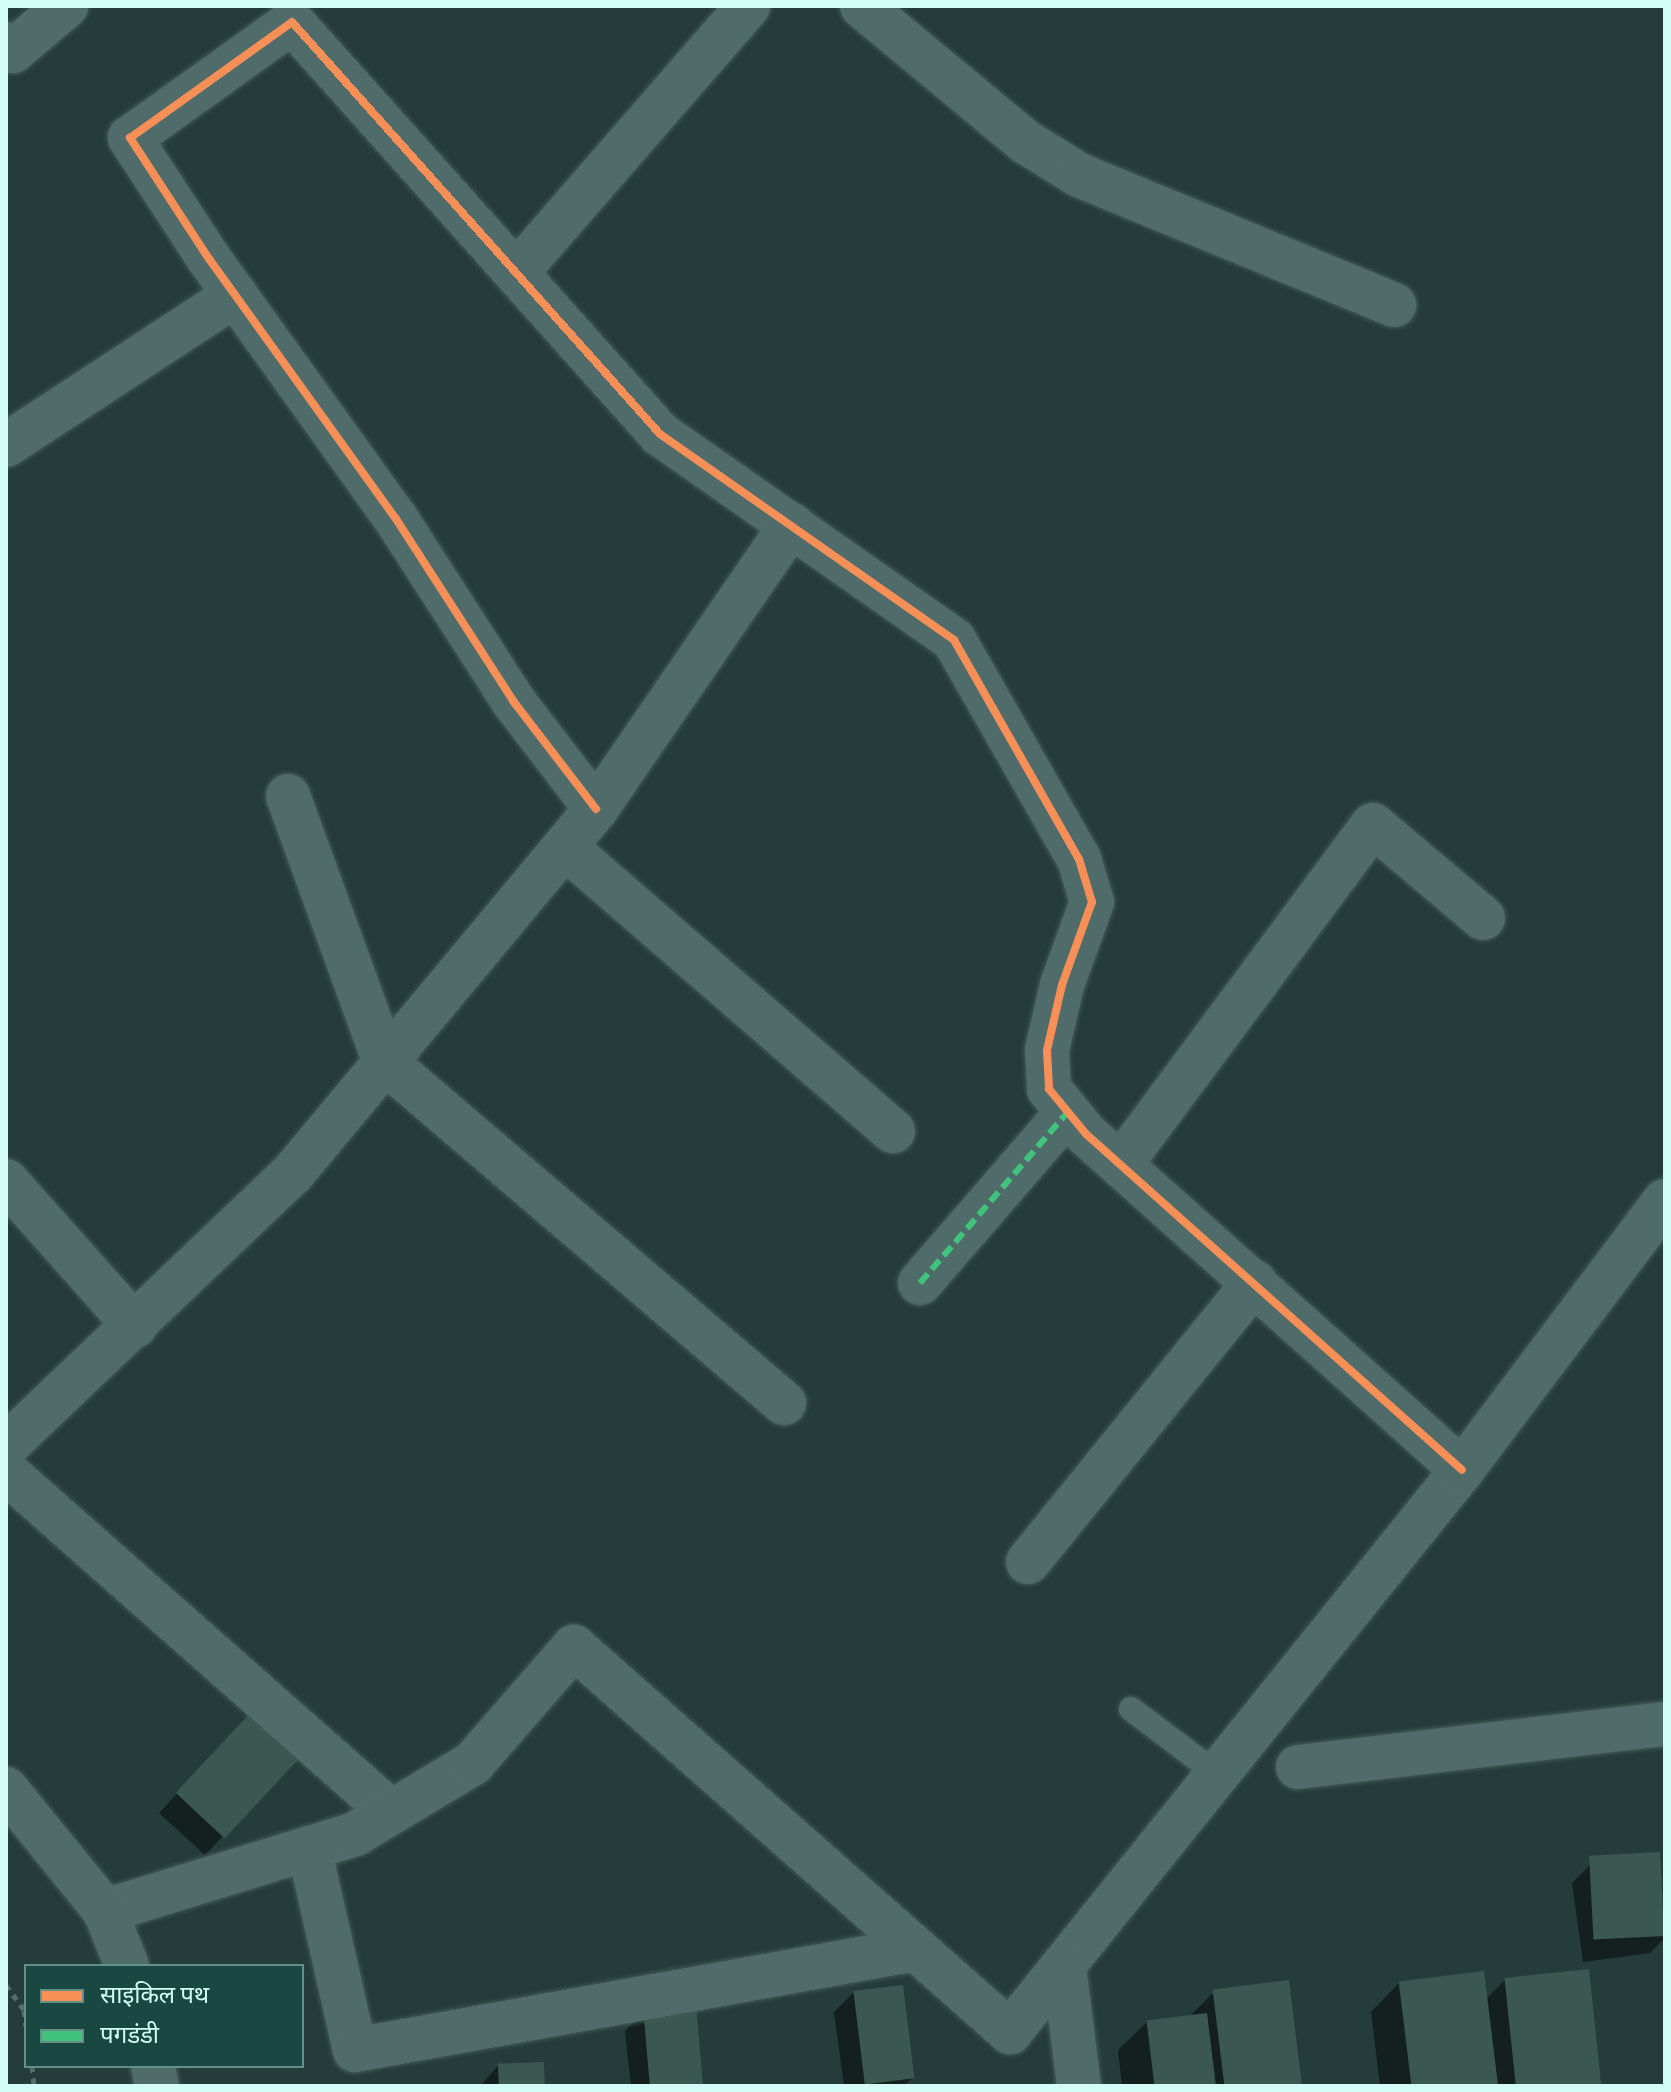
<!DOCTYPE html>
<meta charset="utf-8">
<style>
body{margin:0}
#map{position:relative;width:1671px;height:2092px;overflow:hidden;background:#243c3a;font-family:"PT Sans Narrow","Noto Sans Devanagari",sans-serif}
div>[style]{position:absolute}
.shadow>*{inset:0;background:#0007}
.building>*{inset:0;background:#3a5851;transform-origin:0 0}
.path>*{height:5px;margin-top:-2.5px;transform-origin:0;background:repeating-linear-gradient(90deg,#546c6a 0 6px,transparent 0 12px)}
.roads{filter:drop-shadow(0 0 2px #425956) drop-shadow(0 0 2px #425956)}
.service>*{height:24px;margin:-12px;padding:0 12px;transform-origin:12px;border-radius:12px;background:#506c6a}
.minor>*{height:44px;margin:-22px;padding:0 22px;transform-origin:22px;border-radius:22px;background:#506c6a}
.tertiary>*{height:44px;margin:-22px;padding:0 22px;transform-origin:22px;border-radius:22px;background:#506c6a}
.quiet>*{height:6px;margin-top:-3px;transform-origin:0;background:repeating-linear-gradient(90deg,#40c37c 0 12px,transparent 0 18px)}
.cycleway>*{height:8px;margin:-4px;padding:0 4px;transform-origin:4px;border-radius:4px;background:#f78f57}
span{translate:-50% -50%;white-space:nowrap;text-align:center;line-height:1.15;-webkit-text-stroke:7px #194742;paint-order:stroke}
.frame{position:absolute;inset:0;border:8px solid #d4fcf6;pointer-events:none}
.legend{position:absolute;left:24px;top:1964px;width:280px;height:104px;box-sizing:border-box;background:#194742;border:2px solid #648f8a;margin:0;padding:10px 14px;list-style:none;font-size:24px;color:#d4fcf6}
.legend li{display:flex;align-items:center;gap:16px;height:40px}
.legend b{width:40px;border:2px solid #648f8a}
</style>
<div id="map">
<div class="shadow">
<i style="clip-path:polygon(232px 1735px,223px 1836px,205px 1855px,159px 1813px)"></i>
<i style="clip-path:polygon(1659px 1854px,1665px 1938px,1650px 1953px,1583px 1962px,1572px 1883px,1591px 1864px)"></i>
<i style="clip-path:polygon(1505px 1980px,1600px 2086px,1380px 2086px,1371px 2012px,1399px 1983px,1485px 2000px)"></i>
<i style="clip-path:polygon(1214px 1992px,1300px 2086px,1122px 2086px,1118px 2050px,1147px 2022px,1189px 2017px)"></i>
<i style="clip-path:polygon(853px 1993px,913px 2077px,904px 2086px,844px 2086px,834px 2012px)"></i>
<i style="clip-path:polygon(644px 2012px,701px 2086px,631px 2086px,625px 2031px)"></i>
<i style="clip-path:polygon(498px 2066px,543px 2086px,480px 2086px)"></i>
</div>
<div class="building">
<i style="left:250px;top:1713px;width:67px;height:109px;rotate:43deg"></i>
<i style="left:1660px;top:1852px;width:84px;height:71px;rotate:87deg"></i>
<i style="left:1589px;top:1969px;width:118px;height:85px;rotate:84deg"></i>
<i style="left:1484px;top:1971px;width:116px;height:86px;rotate:83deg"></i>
<i style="left:1289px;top:1980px;width:107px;height:77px;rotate:83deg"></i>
<i style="left:903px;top:1985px;width:94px;height:50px;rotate:83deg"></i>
<i style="left:696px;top:2005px;width:81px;height:53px;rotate:85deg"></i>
<i style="left:1207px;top:2013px;width:74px;height:61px;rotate:83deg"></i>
<i style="left:544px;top:2062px;width:24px;height:46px;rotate:88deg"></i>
</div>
<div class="path">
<i style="left:6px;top:1985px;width:31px;rotate:54deg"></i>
<i style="left:24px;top:2010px;width:16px;rotate:83deg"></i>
<i style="left:32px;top:2066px;width:20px;rotate:84deg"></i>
</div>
<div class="roads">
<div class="service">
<i style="left:1131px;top:1709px;width:111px;rotate:37deg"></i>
</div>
<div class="minor">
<i style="left:862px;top:6px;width:213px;rotate:39.7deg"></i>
<i style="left:1026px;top:142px;width:62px;rotate:31.9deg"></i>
<i style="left:1079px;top:175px;width:341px;rotate:22.4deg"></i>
<i style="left:6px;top:44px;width:10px;rotate:45deg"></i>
<i style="left:13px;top:51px;width:70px;rotate:-40.3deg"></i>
<i style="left:516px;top:273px;width:354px;rotate:-49deg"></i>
<i style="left:6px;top:445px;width:274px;rotate:-33.2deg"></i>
<i style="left:288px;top:796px;width:283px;rotate:70deg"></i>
<i style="left:385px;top:1062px;width:525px;rotate:40.52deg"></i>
<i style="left:596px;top:809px;width:135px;rotate:-127.5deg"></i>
<i style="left:514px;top:702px;width:218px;rotate:-122.8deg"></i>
<i style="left:396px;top:519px;width:320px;rotate:-125.7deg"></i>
<i style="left:209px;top:259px;width:145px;rotate:-123.1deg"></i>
<i style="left:130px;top:138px;width:199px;rotate:-35.6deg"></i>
<i style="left:292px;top:22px;width:552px;rotate:48.23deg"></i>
<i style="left:660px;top:434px;width:359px;rotate:35deg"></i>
<i style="left:954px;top:640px;width:252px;rotate:60.3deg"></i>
<i style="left:1079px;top:859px;width:45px;rotate:73.2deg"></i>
<i style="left:1092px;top:902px;width:88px;rotate:109.9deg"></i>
<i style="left:1062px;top:985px;width:67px;rotate:103deg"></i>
<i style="left:1047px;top:1050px;width:39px;rotate:87deg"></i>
<i style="left:1049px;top:1089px;width:58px;rotate:50.6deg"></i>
<i style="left:1086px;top:1134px;width:504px;rotate:41.78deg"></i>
<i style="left:565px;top:847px;width:434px;rotate:40.9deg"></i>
<i style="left:1121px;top:1164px;width:422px;rotate:-53.4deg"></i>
<i style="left:1373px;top:825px;width:144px;rotate:40.2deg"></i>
<i style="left:6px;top:1181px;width:194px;rotate:48.3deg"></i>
<i style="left:920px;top:1283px;width:223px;rotate:-49.2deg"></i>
<i style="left:6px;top:1446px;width:395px;rotate:-43.6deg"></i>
<i style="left:292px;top:1174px;width:475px;rotate:-50.2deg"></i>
<i style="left:596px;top:809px;width:345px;rotate:-55.5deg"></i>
<i style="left:6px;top:1472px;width:514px;rotate:41.45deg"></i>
<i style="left:1028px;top:1562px;width:360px;rotate:-51deg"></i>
<i style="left:1298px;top:1767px;width:370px;rotate:-6.7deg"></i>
<i style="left:309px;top:1848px;width:207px;rotate:77.2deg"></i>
<i style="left:355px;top:2050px;width:570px;rotate:-10.21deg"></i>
<i style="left:105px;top:1911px;width:262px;rotate:-17.1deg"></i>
<i style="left:355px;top:1834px;width:138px;rotate:-31deg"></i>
<i style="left:473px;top:1763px;width:154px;rotate:-49deg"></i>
<i style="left:574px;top:1647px;width:582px;rotate:41.45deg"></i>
<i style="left:1010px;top:2032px;width:721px;rotate:-51.19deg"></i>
<i style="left:1462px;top:1470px;width:337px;rotate:-53deg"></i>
<i style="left:1064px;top:1966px;width:121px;rotate:82.9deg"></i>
</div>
<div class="tertiary">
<i style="left:6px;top:1789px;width:157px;rotate:50.9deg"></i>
<i style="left:105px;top:1911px;width:59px;rotate:68.2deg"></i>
<i style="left:153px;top:2066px;width:20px;rotate:79deg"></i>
</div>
</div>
<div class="quiet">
<i style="left:920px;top:1283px;width:223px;rotate:-49.2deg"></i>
</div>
<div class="cycleway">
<i style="left:596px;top:809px;width:135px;rotate:-127.5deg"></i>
<i style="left:514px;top:702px;width:218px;rotate:-122.8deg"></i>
<i style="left:396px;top:519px;width:320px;rotate:-125.7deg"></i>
<i style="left:209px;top:259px;width:145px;rotate:-123.1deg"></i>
<i style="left:130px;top:138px;width:199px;rotate:-35.6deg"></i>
<i style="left:292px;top:22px;width:552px;rotate:48.23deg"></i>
<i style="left:660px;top:434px;width:359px;rotate:35deg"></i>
<i style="left:954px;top:640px;width:252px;rotate:60.3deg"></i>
<i style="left:1079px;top:859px;width:45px;rotate:73.2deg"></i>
<i style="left:1092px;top:902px;width:88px;rotate:109.9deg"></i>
<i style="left:1062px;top:985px;width:67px;rotate:103deg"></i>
<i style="left:1047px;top:1050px;width:39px;rotate:87deg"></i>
<i style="left:1049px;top:1089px;width:58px;rotate:50.6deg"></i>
<i style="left:1086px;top:1134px;width:504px;rotate:41.78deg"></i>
</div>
<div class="frame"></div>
<ul class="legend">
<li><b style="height:10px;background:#f78f57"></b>साइकिल पथ</li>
<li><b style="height:10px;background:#40c37c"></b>पगडंडी</li>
</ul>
</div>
